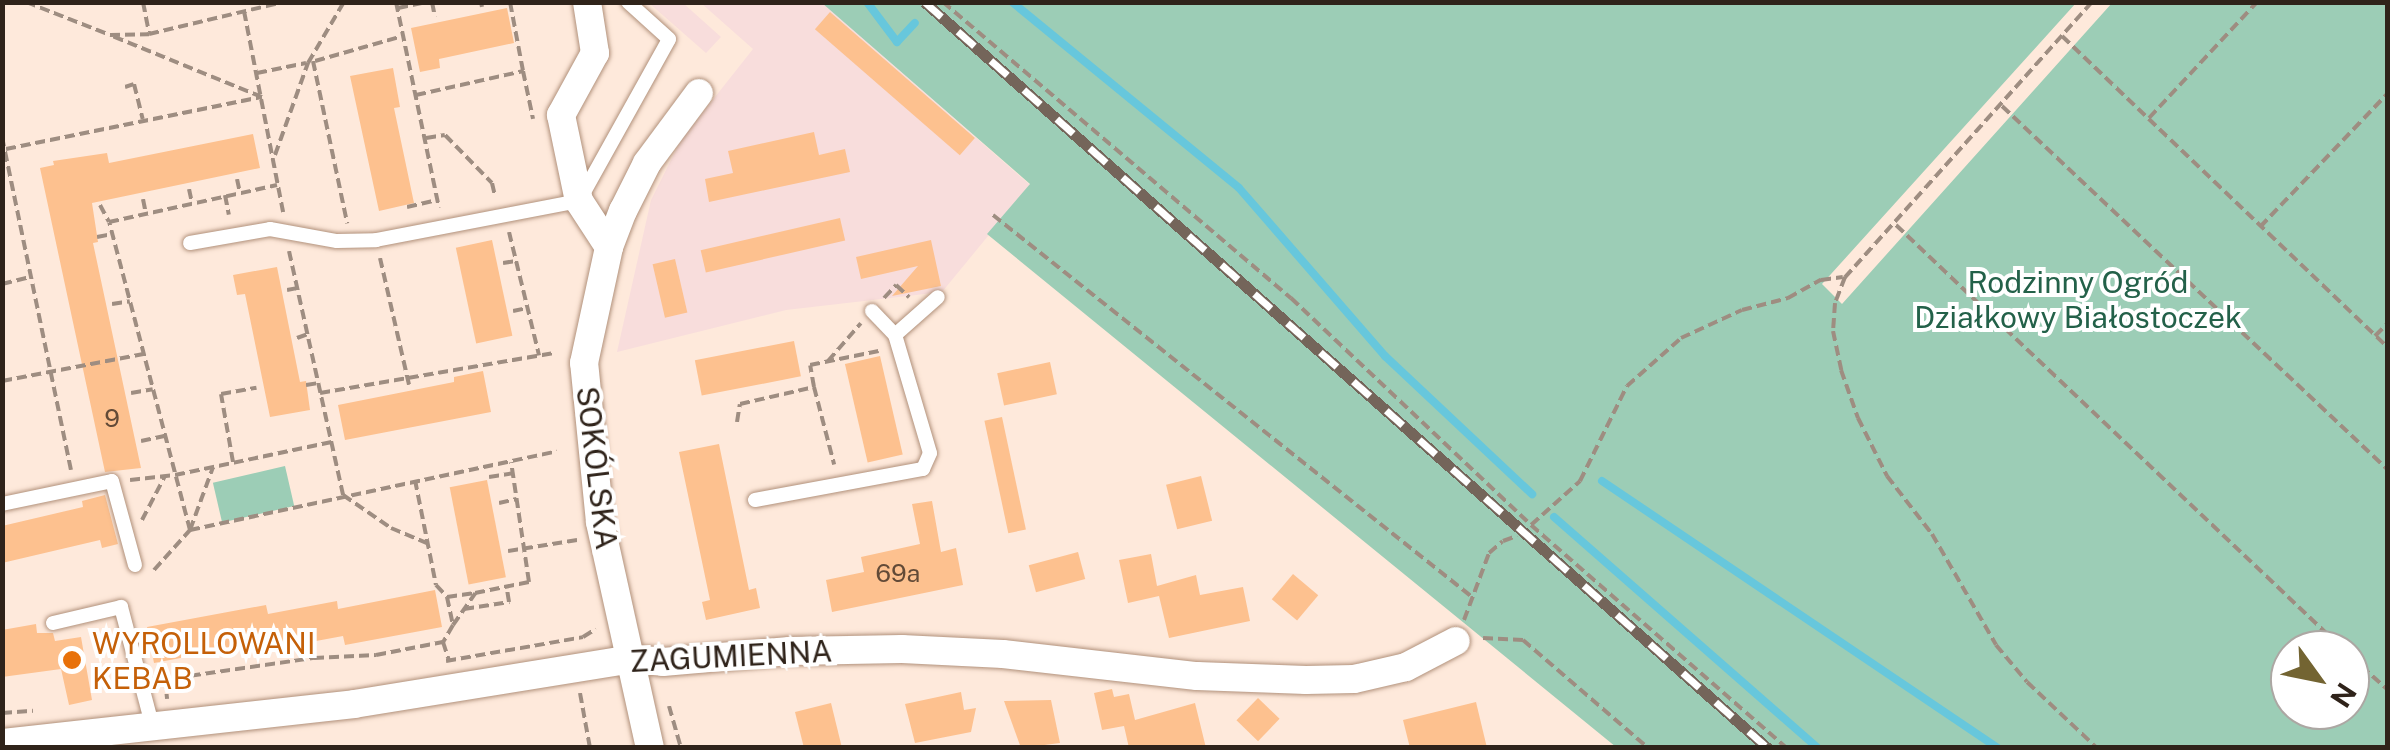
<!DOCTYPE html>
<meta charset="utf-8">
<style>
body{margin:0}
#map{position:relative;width:2390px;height:750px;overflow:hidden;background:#fee9db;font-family:"Public Sans",sans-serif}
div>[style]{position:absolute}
.industrial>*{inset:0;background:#f8dddc}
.green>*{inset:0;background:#9ccdb6;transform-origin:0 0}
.stream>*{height:8px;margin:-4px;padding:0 4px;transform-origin:4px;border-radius:4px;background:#67c7dc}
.building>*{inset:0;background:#fdc18f;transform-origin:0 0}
.path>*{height:4px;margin-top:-2px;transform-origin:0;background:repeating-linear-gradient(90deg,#9e8d81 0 10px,transparent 0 15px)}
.roads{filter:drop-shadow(0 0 2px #b1917b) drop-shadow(0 0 2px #b1917b)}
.service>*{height:14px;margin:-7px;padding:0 7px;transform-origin:7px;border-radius:7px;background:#fff}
.minor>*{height:28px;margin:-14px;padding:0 14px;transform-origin:14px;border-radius:14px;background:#fff}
.rail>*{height:11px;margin-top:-5.5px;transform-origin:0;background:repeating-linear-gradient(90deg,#fff 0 22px,#74655a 0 44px);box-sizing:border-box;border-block:2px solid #74655a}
.dots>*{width:28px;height:28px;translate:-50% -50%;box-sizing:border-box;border:5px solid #fff;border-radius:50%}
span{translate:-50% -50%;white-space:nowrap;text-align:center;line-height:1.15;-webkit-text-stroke:8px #fff;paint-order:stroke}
.number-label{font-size:25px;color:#624a37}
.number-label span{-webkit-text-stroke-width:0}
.park-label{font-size:30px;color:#236149}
.street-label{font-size:30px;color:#2f231a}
.food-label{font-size:30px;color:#c56008}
.left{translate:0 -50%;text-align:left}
.frame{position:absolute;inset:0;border:5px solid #2f231a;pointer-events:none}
.north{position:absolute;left:2270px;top:630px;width:100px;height:100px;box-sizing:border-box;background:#fff;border:2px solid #aca7a3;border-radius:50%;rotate:123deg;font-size:28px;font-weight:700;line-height:40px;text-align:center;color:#2f231a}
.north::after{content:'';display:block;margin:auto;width:35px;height:45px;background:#736432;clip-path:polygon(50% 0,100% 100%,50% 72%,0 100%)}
</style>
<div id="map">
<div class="industrial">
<i style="clip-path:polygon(649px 3px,683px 3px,721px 37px,706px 53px)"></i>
<i style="clip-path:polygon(701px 3px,822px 3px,1030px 185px,942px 292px,786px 310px,617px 352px,651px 200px,681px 140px,753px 49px)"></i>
</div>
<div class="green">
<i style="clip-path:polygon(evenodd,822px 3px,2076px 3px,1822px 284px,1842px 304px,2112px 3px,2387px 3px,2387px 747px,1616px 747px,987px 234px,1030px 184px,822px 3px,2290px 650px,2350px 650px,2350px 710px,2290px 710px,2290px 650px)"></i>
<i style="left:285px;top:466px;width:41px;height:74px;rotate:77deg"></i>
</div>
<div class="stream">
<i style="left:867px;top:2px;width:50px;rotate:53.1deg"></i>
<i style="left:897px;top:42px;width:26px;rotate:-47deg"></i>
<i style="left:1012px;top:2px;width:293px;rotate:39.3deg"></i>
<i style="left:1239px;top:188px;width:223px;rotate:49deg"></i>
<i style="left:1385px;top:356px;width:202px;rotate:43.2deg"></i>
<i style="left:1602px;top:481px;width:478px;rotate:34deg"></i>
<i style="left:1554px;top:517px;width:351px;rotate:41.2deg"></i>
</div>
<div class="building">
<i style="clip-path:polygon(507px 8px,514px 43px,439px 59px,440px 68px,420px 72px,411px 28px)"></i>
<i style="left:830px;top:12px;width:192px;height:23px;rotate:41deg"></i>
<i style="clip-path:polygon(393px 68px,400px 107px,394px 108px,414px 203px,379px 211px,350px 76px)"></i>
<i style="clip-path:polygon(814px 132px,819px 155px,845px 149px,850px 172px,709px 202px,705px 179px,733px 173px,728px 151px)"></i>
<i style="clip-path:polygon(253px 134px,260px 168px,92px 203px,98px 242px,93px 243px,141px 468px,105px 472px,40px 168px,54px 165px,53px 161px,107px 153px,109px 163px)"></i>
<i style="left:840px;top:218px;width:23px;height:143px;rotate:77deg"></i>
<i style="left:492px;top:240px;width:98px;height:37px;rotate:78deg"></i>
<i style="clip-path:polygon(931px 240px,941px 286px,892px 296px,918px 266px,861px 279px,856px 257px)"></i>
<i style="left:675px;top:259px;width:55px;height:23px;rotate:77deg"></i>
<i style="clip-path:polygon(277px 267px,300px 382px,306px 381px,310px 410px,270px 417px,245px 294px,237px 295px,233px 275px)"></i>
<i style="left:794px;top:341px;width:36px;height:101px;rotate:79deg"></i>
<i style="left:880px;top:356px;width:101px;height:36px;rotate:77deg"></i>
<i style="left:1050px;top:362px;width:33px;height:54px;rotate:78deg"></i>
<i style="clip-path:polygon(483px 371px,491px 412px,345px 440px,338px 405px,454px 382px,454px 377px)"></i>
<i style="left:1002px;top:417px;width:115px;height:18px;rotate:78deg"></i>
<i style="clip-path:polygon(719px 444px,749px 590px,756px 588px,760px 608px,706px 620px,702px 602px,710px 600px,679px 452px)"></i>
<i style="left:1201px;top:476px;width:46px;height:36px;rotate:76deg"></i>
<i style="left:487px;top:480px;width:99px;height:38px;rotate:79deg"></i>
<i style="clip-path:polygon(105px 495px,118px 544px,102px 548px,100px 540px,2px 563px,2px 526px,83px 507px,82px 501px)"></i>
<i style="clip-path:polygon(932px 501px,941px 552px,956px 548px,963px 585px,832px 612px,826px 580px,864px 572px,861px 557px,920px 544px,912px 504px)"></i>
<i style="left:1078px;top:552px;width:28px;height:51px;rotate:75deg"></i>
<i style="clip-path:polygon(1151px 554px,1157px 586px,1196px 575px,1200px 595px,1243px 587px,1250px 621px,1169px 638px,1159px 596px,1128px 603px,1119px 560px)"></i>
<i style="left:1293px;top:574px;width:33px;height:33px;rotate:40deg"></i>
<i style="clip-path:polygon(435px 590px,442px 627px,345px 645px,343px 636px,273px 649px,271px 641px,154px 663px,147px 627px,266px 605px,268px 614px,337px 601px,338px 609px)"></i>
<i style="clip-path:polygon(36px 624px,37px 633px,53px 633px,55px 641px,81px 637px,92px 700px,69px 705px,61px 669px,2px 677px,2px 630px)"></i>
<i style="clip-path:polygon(1112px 689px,1114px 697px,1129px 694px,1135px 720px,1195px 703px,1206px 748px,1129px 748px,1124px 726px,1102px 730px,1094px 693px)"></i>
<i style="clip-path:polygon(961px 692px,964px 710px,976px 708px,971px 732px,915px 743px,905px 704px)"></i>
<i style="left:1258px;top:698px;width:30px;height:31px;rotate:44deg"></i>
<i style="clip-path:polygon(1051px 700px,1060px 743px,1021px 748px,1004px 701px)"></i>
<i style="clip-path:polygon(1476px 702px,1487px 748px,1410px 748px,1403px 720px)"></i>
<i style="clip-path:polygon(831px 703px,842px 748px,804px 748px,795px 712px)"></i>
</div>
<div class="path">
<i style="left:26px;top:2px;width:90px;rotate:21.4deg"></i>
<i style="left:143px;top:2px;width:31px;rotate:79deg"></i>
<i style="left:396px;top:2px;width:210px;rotate:78.2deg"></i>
<i style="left:432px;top:2px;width:15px;rotate:79deg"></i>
<i style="left:481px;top:2px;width:5px;rotate:79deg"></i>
<i style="left:510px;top:2px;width:70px;rotate:79.3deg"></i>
<i style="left:943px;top:2px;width:457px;rotate:40.4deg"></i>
<i style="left:1291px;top:298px;width:330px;rotate:43.4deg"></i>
<i style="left:1531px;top:525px;width:340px;rotate:41.1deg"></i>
<i style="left:2092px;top:2px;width:370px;rotate:131.9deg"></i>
<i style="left:1845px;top:277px;width:28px;rotate:111deg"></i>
<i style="left:1835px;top:303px;width:28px;rotate:94deg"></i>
<i style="left:1833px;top:331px;width:40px;rotate:78deg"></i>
<i style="left:1841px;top:370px;width:51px;rotate:70.5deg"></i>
<i style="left:1858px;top:418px;width:65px;rotate:63.4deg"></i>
<i style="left:1887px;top:476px;width:73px;rotate:52.2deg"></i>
<i style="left:1932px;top:534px;width:128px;rotate:60deg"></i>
<i style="left:1996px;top:645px;width:48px;rotate:50deg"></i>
<i style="left:2027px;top:682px;width:96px;rotate:43.3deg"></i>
<i style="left:398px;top:8px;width:29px;rotate:-12deg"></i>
<i style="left:244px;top:11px;width:205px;rotate:79deg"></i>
<i style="left:2062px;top:36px;width:451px;rotate:43.7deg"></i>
<i style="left:313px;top:61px;width:166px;rotate:78.1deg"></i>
<i style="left:315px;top:61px;width:91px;rotate:-15.9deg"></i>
<i style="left:257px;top:73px;width:50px;rotate:-11.5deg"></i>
<i style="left:125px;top:87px;width:9px;rotate:-18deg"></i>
<i style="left:134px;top:84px;width:36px;rotate:76deg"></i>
<i style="left:416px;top:95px;width:110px;rotate:-12.6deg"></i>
<i style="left:523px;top:71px;width:49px;rotate:78.2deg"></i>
<i style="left:2002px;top:106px;width:531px;rotate:43.32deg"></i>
<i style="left:2149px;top:118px;width:158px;rotate:-47deg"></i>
<i style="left:2px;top:137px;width:340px;rotate:78.3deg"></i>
<i style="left:426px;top:138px;width:19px;rotate:-9deg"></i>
<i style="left:445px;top:135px;width:67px;rotate:45.6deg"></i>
<i style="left:492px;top:183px;width:13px;rotate:77deg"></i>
<i style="left:6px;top:149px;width:261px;rotate:-11.5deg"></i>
<i style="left:262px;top:97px;width:164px;rotate:-157.8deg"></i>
<i style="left:110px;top:35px;width:39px;rotate:-1deg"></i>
<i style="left:149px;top:34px;width:138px;rotate:-13.4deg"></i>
<i style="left:275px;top:155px;width:98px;rotate:-70.3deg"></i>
<i style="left:308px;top:63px;width:71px;rotate:-59.5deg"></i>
<i style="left:237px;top:179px;width:14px;rotate:78deg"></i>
<i style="left:189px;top:189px;width:14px;rotate:78deg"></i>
<i style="left:225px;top:195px;width:20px;rotate:79deg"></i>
<i style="left:143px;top:199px;width:15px;rotate:79deg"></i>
<i style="left:100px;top:205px;width:19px;rotate:62deg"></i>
<i style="left:407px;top:207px;width:31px;rotate:-13deg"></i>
<i style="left:993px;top:215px;width:613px;rotate:38.57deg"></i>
<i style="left:1896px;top:225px;width:618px;rotate:43.49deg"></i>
<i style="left:2260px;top:227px;width:185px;rotate:-46.3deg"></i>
<i style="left:509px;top:232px;width:127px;rotate:76.3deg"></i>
<i style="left:97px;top:237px;width:15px;rotate:-11deg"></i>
<i style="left:289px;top:251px;width:250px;rotate:77.5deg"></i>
<i style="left:343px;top:495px;width:58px;rotate:34.5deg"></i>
<i style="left:391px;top:528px;width:41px;rotate:22.8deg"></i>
<i style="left:380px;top:258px;width:130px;rotate:77.1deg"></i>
<i style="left:503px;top:263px;width:13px;rotate:-9deg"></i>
<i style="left:2px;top:284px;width:30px;rotate:-14deg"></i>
<i style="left:287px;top:290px;width:10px;rotate:-11deg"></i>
<i style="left:884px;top:298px;width:18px;rotate:-47deg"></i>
<i style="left:896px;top:285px;width:18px;rotate:43deg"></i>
<i style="left:112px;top:304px;width:18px;rotate:-9deg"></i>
<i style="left:513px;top:311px;width:14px;rotate:-12deg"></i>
<i style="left:2375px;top:336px;width:18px;rotate:-45deg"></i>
<i style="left:297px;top:338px;width:12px;rotate:-20deg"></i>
<i style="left:828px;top:361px;width:50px;rotate:-49deg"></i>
<i style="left:2px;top:381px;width:144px;rotate:-10.8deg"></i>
<i style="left:306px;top:385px;width:12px;rotate:-9deg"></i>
<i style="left:814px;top:387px;width:80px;rotate:75.4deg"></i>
<i style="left:131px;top:393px;width:22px;rotate:-10deg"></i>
<i style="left:320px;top:393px;width:236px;rotate:-9.7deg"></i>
<i style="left:737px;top:422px;width:18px;rotate:-81deg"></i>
<i style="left:740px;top:404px;width:76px;rotate:-12.9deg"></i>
<i style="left:814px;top:387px;width:22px;rotate:-100deg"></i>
<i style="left:810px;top:365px;width:70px;rotate:-11.5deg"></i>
<i style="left:141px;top:441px;width:25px;rotate:-12deg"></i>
<i style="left:233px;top:462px;width:69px;rotate:-100deg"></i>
<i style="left:221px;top:394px;width:36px;rotate:-10deg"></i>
<i style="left:489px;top:477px;width:24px;rotate:-9deg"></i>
<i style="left:130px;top:480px;width:45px;rotate:-6.3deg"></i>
<i style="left:175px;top:475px;width:160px;rotate:-11.9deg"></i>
<i style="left:415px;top:480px;width:107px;rotate:78.7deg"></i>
<i style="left:436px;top:585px;width:16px;rotate:47deg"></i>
<i style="left:447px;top:597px;width:29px;rotate:78deg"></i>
<i style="left:453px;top:625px;width:20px;rotate:120deg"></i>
<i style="left:443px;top:642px;width:19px;rotate:72deg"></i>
<i style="left:499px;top:503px;width:18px;rotate:-13deg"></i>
<i style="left:142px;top:520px;width:50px;rotate:-62.4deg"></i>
<i style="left:1531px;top:525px;width:66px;rotate:-41.9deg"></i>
<i style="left:1580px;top:481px;width:106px;rotate:-63.7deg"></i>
<i style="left:1627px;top:386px;width:72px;rotate:-41.6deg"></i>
<i style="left:1681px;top:338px;width:67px;rotate:-24.7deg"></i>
<i style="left:1742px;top:310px;width:48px;rotate:-14.6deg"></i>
<i style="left:1788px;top:298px;width:38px;rotate:-29deg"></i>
<i style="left:1821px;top:280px;width:22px;rotate:-8deg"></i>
<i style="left:190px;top:530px;width:318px;rotate:-104.7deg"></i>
<i style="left:109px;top:222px;width:172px;rotate:-12.4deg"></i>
<i style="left:190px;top:530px;width:375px;rotate:-12.1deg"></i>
<i style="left:508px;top:551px;width:70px;rotate:-9.1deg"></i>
<i style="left:154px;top:570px;width:54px;rotate:-48deg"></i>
<i style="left:190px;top:530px;width:67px;rotate:-69.9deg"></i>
<i style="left:447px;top:597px;width:28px;rotate:-8deg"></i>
<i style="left:464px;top:609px;width:46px;rotate:-8.8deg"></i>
<i style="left:509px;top:602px;width:13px;rotate:-99deg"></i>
<i style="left:1464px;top:620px;width:72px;rotate:-69.5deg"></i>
<i style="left:1489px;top:553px;width:18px;rotate:-41deg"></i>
<i style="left:1503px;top:541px;width:15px;rotate:-20deg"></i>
<i style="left:453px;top:625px;width:39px;rotate:-55deg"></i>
<i style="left:475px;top:593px;width:55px;rotate:-11.5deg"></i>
<i style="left:529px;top:582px;width:121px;rotate:-98.5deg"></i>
<i style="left:1483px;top:638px;width:40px;rotate:2.9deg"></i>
<i style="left:1523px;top:640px;width:165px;rotate:40.8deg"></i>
<i style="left:2350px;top:656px;width:51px;rotate:41.8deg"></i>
<i style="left:446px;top:661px;width:139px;rotate:-9.9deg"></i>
<i style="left:583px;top:637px;width:15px;rotate:-32deg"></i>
<i style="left:165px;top:679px;width:20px;rotate:84deg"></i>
<i style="left:161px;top:680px;width:155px;rotate:-8.2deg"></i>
<i style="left:314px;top:658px;width:62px;rotate:-2.8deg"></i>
<i style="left:376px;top:655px;width:68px;rotate:-11deg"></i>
<i style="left:580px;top:693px;width:56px;rotate:79.7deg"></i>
<i style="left:669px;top:706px;width:44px;rotate:74.1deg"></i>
<i style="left:2px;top:713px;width:31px;rotate:-4deg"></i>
<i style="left:514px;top:747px;width:1px;rotate:90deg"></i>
</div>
<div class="roads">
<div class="service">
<i style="left:190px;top:243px;width:81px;rotate:-9.9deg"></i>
<i style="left:270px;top:229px;width:68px;rotate:10.2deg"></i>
<i style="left:337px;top:241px;width:39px;rotate:-1deg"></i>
<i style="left:376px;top:240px;width:207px;rotate:-10.9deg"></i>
<i style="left:579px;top:201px;width:185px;rotate:-60.9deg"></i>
<i style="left:669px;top:39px;width:55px;rotate:-137.9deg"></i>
<i style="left:872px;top:311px;width:33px;rotate:46deg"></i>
<i style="left:755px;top:500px;width:171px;rotate:-10.5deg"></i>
<i style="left:923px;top:469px;width:17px;rotate:-66deg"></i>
<i style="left:930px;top:453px;width:123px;rotate:-106.5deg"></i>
<i style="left:895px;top:335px;width:57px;rotate:-41.5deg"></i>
<i style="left:2px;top:504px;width:112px;rotate:-11.8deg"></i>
<i style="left:112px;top:481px;width:87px;rotate:74.7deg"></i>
<i style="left:53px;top:623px;width:70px;rotate:-13.2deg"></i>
<i style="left:121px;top:607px;width:125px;rotate:75.2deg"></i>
</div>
<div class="minor">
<i style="left:587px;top:2px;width:52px;rotate:81.1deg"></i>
<i style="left:595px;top:53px;width:71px;rotate:118.7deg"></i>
<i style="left:561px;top:115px;width:88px;rotate:78.2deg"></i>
<i style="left:579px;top:201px;width:55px;rotate:56.9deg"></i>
<i style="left:2px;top:743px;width:354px;rotate:-6.3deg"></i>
<i style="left:354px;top:704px;width:281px;rotate:-9.2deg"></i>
<i style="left:631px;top:659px;width:32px;rotate:5deg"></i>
<i style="left:663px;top:662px;width:127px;rotate:-5deg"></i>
<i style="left:790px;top:651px;width:112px;rotate:-1deg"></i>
<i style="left:902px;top:649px;width:101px;rotate:2.8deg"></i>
<i style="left:1003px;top:654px;width:195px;rotate:6.5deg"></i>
<i style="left:1197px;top:676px;width:109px;rotate:2.1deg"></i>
<i style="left:1306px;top:680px;width:48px;rotate:-1.2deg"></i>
<i style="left:1354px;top:679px;width:53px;rotate:-13deg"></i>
<i style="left:1406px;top:667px;width:56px;rotate:-27.5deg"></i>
<i style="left:650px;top:748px;width:231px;rotate:-102.5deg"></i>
<i style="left:600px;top:522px;width:160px;rotate:-95.7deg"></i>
<i style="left:584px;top:363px;width:119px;rotate:-77.8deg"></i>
<i style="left:609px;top:247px;width:39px;rotate:-69deg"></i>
<i style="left:623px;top:211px;width:54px;rotate:-63.4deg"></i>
<i style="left:647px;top:163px;width:87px;rotate:-53.4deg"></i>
</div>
</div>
<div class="rail">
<i style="left:925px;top:2px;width:1126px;rotate:41.51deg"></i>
</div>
<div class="dots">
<i style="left:72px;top:660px;background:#e8710a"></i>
</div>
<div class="number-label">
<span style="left:112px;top:418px">9</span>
<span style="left:898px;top:573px">69a</span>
</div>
<div class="park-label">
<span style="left:2078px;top:299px">Rodzinny Ogród<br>Działkowy Białostoczek</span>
</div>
<div class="street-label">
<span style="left:597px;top:468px;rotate:83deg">SOKÓLSKA</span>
<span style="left:731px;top:656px;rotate:-3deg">ZAGUMIENNA</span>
</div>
<div class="food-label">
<span class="left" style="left:92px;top:660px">WYROLLOWANI<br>KEBAB</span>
</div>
<div class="frame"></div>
<div class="north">N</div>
</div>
